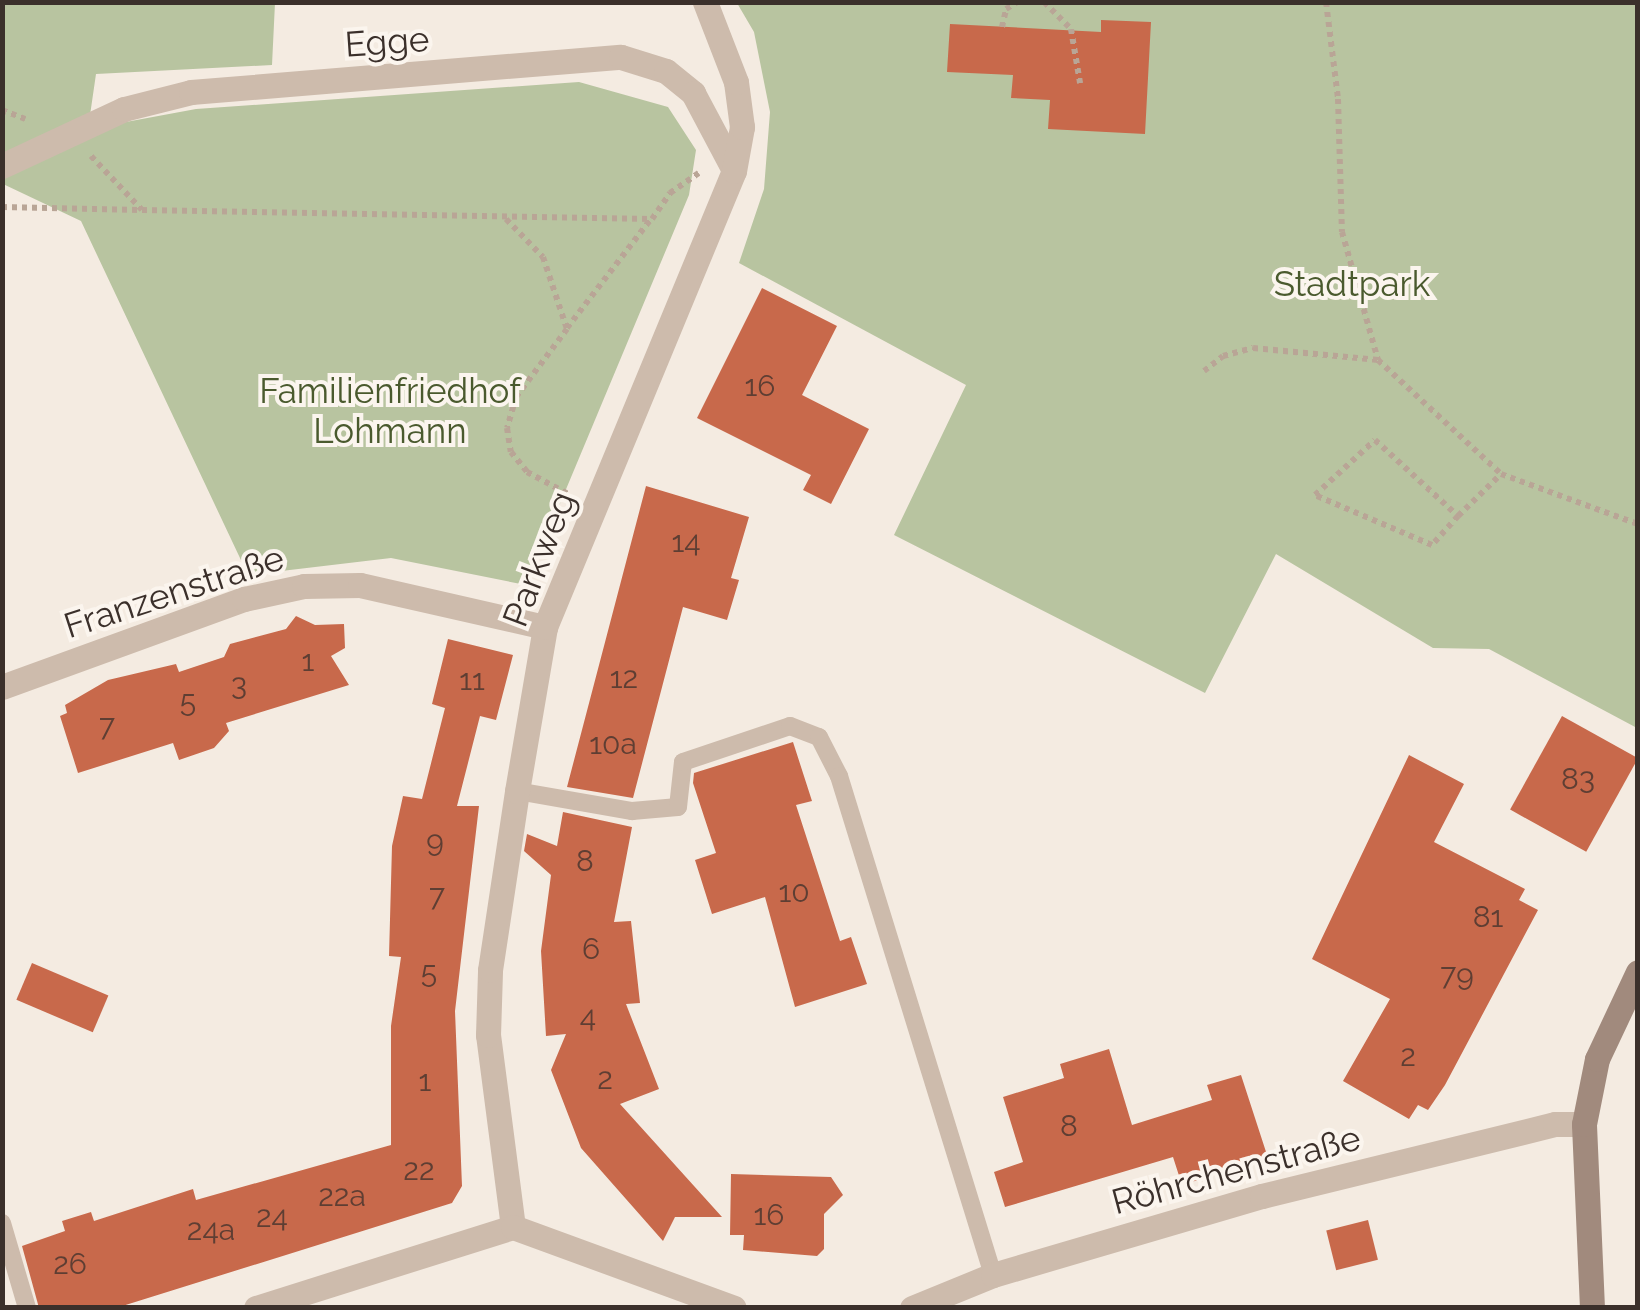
<!DOCTYPE html>
<meta charset="utf-8">
<style>
body{margin:0}
#map{position:relative;width:1640px;height:1310px;overflow:hidden;background:#f4ebe1;font-family:Raleway,sans-serif}
div>[style]{position:absolute}
.green>*{inset:0;background:#b8c4a0}
.building>*{inset:0;background:#c8694b;transform-origin:0 0}
.path>*{height:6px;margin-top:-3px;transform-origin:0;background:repeating-linear-gradient(90deg,#b9a596 0 5px,transparent 0 10px)}
.service>*{height:18px;margin:-9px;padding:0 9px;transform-origin:9px;border-radius:9px;background:#cdbbac}
.minor>*{height:25px;margin:-12.5px;padding:0 12.5px;transform-origin:12.5px;border-radius:12.5px;background:#cdbbac}
.secondary>*{height:25px;margin:-12.5px;padding:0 12.5px;transform-origin:12.5px;border-radius:12.5px;background:#a18a7d}
span{translate:-50% -50%;white-space:nowrap;text-align:center;line-height:1.15;-webkit-text-stroke:8px #fbf5ee;paint-order:stroke}
.number-label{font-size:30px;color:#5e3e33}
.number-label span{-webkit-text-stroke-width:0}
.street-label{font-size:35px;color:#3b302b}
.park-label{font-size:35px;color:#4a5a2e}
.frame{position:absolute;inset:0;border:5px solid #3b302b;pointer-events:none}
</style>
<div id="map">
<div class="green">
<i style="clip-path:polygon(3px 3px,275px 3px,272px 65px,96px 74px,88px 129px,196px 109px,579px 82px,668px 107px,696px 150px,689px 195px,526px 585px,391px 558px,248px 575px,81px 221px,3px 184px)"></i>
<i style="clip-path:polygon(737px 3px,1637px 3px,1637px 728px,1489px 649px,1433px 648px,1276px 554px,1205px 693px,894px 535px,966px 385px,739px 263px,764px 189px,770px 112px,754px 32px)"></i>
</div>
<div class="building">
<i style="clip-path:polygon(1101px 20px,1151px 22px,1145px 134px,1048px 129px,1050px 100px,1011px 98px,1013px 75px,947px 72px,950px 24px,1101px 32px)"></i>
<i style="clip-path:polygon(762px 288px,837px 326px,802px 395px,869px 429px,831px 504px,803px 490px,811px 475px,697px 418px)"></i>
<i style="clip-path:polygon(646px 486px,749px 517px,731px 578px,739px 580px,727px 620px,683px 607px,633px 798px,567px 787px)"></i>
<i style="clip-path:polygon(296px 616px,315px 625px,344px 624px,345px 648px,331px 656px,349px 685px,226px 723px,229px 731px,214px 748px,179px 760px,173px 743px,78px 773px,60px 716px,67px 713px,65px 705px,108px 680px,176px 664px,179px 672px,224px 657px,230px 644px,286px 629px)"></i>
<i style="clip-path:polygon(448px 639px,513px 655px,496px 720px,480px 716px,457px 806px,479px 806px,455px 1011px,462px 1186px,452px 1203px,116px 1308px,39px 1308px,22px 1246px,65px 1231px,62px 1221px,91px 1212px,94px 1221px,193px 1189px,196px 1200px,391px 1145px,391px 1026px,401px 957px,389px 956px,392px 846px,403px 796px,422px 799px,445px 708px,432px 704px)"></i>
<i style="left:1562px;top:716px;width:87px;height:107px;rotate:29deg"></i>
<i style="clip-path:polygon(793px 742px,812px 801px,796px 805px,840px 941px,851px 937px,867px 984px,795px 1007px,765px 897px,712px 914px,695px 860px,716px 853px,693px 783px,694px 773px)"></i>
<i style="clip-path:polygon(1409px 755px,1464px 784px,1434px 842px,1525px 889px,1519px 900px,1538px 910px,1445px 1085px,1428px 1110px,1418px 1105px,1409px 1119px,1343px 1081px,1390px 999px,1312px 959px)"></i>
<i style="clip-path:polygon(563px 812px,632px 827px,614px 922px,631px 921px,640px 1003px,626px 1004px,659px 1089px,620px 1104px,722px 1217px,675px 1217px,663px 1241px,581px 1148px,551px 1070px,566px 1034px,546px 1036px,541px 951px,551px 875px,524px 851px,527px 834px,557px 846px)"></i>
<i style="left:32px;top:963px;width:83px;height:40px;rotate:23deg"></i>
<i style="clip-path:polygon(1109px 1049px,1132px 1125px,1212px 1100px,1207px 1085px,1241px 1075px,1268px 1158px,1182px 1185px,1173px 1157px,1005px 1207px,994px 1172px,1023px 1162px,1003px 1097px,1064px 1078px,1060px 1064px)"></i>
<i style="clip-path:polygon(731px 1174px,831px 1177px,843px 1195px,824px 1214px,824px 1249px,817px 1256px,743px 1250px,744px 1235px,730px 1235px)"></i>
<i style="left:1368px;top:1220px;width:41px;height:43px;rotate:76deg"></i>
</div>
<div class="path">
<i style="left:1044px;top:2px;width:38px;rotate:45deg"></i>
<i style="left:1071px;top:29px;width:55px;rotate:80.5deg"></i>
<i style="left:1326px;top:2px;width:98px;rotate:82.9deg"></i>
<i style="left:1338px;top:99px;width:133px;rotate:88.3deg"></i>
<i style="left:1342px;top:232px;width:133px;rotate:74.3deg"></i>
<i style="left:1378px;top:360px;width:168px;rotate:42.8deg"></i>
<i style="left:1501px;top:474px;width:146px;rotate:20.1deg"></i>
<i style="left:1002px;top:27px;width:18px;rotate:-77deg"></i>
<i style="left:1006px;top:9px;width:13px;rotate:-32deg"></i>
<i style="left:2px;top:110px;width:25px;rotate:21deg"></i>
<i style="left:91px;top:156px;width:74px;rotate:46.6deg"></i>
<i style="left:142px;top:210px;width:510px;rotate:1.01deg"></i>
<i style="left:652px;top:219px;width:32px;rotate:-55deg"></i>
<i style="left:670px;top:193px;width:35px;rotate:-35deg"></i>
<i style="left:2px;top:207px;width:138px;rotate:1.2deg"></i>
<i style="left:506px;top:219px;width:53px;rotate:45.8deg"></i>
<i style="left:543px;top:257px;width:76px;rotate:71.6deg"></i>
<i style="left:567px;top:329px;width:85px;rotate:126.9deg"></i>
<i style="left:516px;top:397px;width:32px;rotate:106deg"></i>
<i style="left:507px;top:428px;width:24px;rotate:81deg"></i>
<i style="left:511px;top:452px;width:26px;rotate:51deg"></i>
<i style="left:527px;top:472px;width:47px;rotate:28.2deg"></i>
<i style="left:567px;top:328px;width:138px;rotate:-52.4deg"></i>
<i style="left:1204px;top:371px;width:24px;rotate:-38deg"></i>
<i style="left:1223px;top:356px;width:31px;rotate:-15deg"></i>
<i style="left:1253px;top:348px;width:126px;rotate:5.5deg"></i>
<i style="left:1458px;top:516px;width:39px;rotate:132deg"></i>
<i style="left:1432px;top:545px;width:127px;rotate:-156.9deg"></i>
<i style="left:1315px;top:495px;width:81px;rotate:-42.5deg"></i>
<i style="left:1375px;top:440px;width:113px;rotate:42.5deg"></i>
<i style="left:1458px;top:516px;width:60px;rotate:-44.3deg"></i>
<i style="left:2px;top:582px;width:17px;rotate:90deg"></i>
</div>
<div class="service">
<i style="left:517px;top:791px;width:117px;rotate:9.9deg"></i>
<i style="left:632px;top:811px;width:46px;rotate:-5deg"></i>
<i style="left:678px;top:807px;width:45px;rotate:-83.7deg"></i>
<i style="left:683px;top:762px;width:113px;rotate:-18.6deg"></i>
<i style="left:790px;top:726px;width:31px;rotate:21deg"></i>
<i style="left:819px;top:737px;width:44px;rotate:62.9deg"></i>
<i style="left:839px;top:776px;width:522px;rotate:72.85deg"></i>
<i style="left:2px;top:1223px;width:89px;rotate:73.6deg"></i>
</div>
<div class="minor">
<i style="left:2px;top:166px;width:135px;rotate:-25deg"></i>
<i style="left:124px;top:109px;width:69px;rotate:-14.2deg"></i>
<i style="left:191px;top:92px;width:431px;rotate:-4.7deg"></i>
<i style="left:621px;top:57px;width:47px;rotate:17.3deg"></i>
<i style="left:666px;top:71px;width:35px;rotate:39deg"></i>
<i style="left:693px;top:93px;width:87px;rotate:62deg"></i>
<i style="left:2px;top:687px;width:258px;rotate:-20deg"></i>
<i style="left:244px;top:599px;width:61px;rotate:-12.2deg"></i>
<i style="left:304px;top:586px;width:56px;rotate:-1deg"></i>
<i style="left:360px;top:585px;width:190px;rotate:12.8deg"></i>
<i style="left:513px;top:1227px;width:194px;rotate:-97.4deg"></i>
<i style="left:488px;top:1035px;width:65px;rotate:-88.2deg"></i>
<i style="left:490px;top:970px;width:181px;rotate:-81.4deg"></i>
<i style="left:517px;top:791px;width:166px;rotate:-80.3deg"></i>
<i style="left:545px;top:627px;width:494px;rotate:-67.5deg"></i>
<i style="left:734px;top:171px;width:45px;rotate:-79.7deg"></i>
<i style="left:742px;top:127px;width:45px;rotate:-97.6deg"></i>
<i style="left:736px;top:82px;width:86px;rotate:-111.2deg"></i>
<i style="left:256px;top:1308px;width:269px;rotate:-17.5deg"></i>
<i style="left:513px;top:1227px;width:235px;rotate:20.1deg"></i>
<i style="left:912px;top:1308px;width:87px;rotate:-22.2deg"></i>
<i style="left:993px;top:1275px;width:280px;rotate:-16.4deg"></i>
<i style="left:1262px;top:1196px;width:302px;rotate:-13.8deg"></i>
<i style="left:1555px;top:1124px;width:29px"></i>
</div>
<div class="secondary">
<i style="left:1592px;top:1308px;width:184px;rotate:-92.5deg"></i>
<i style="left:1584px;top:1124px;width:66px;rotate:-78.7deg"></i>
<i style="left:1597px;top:1059px;width:96px;rotate:-64.8deg"></i>
</div>
<div class="number-label">
<span style="left:760px;top:386px">16</span>
<span style="left:686px;top:542px">14</span>
<span style="left:308px;top:661px">1</span>
<span style="left:624px;top:678px">12</span>
<span style="left:472px;top:680px">11</span>
<span style="left:239px;top:685px">3</span>
<span style="left:188px;top:702px">5</span>
<span style="left:107px;top:726px">7</span>
<span style="left:613px;top:744px">10a</span>
<span style="left:1578px;top:779px">83</span>
<span style="left:435px;top:841px">9</span>
<span style="left:585px;top:861px">8</span>
<span style="left:794px;top:892px">10</span>
<span style="left:437px;top:896px">7</span>
<span style="left:1488px;top:917px">81</span>
<span style="left:591px;top:949px">6</span>
<span style="left:429px;top:973px">5</span>
<span style="left:1457px;top:975px">79</span>
<span style="left:588px;top:1017px">4</span>
<span style="left:1408px;top:1056px">2</span>
<span style="left:605px;top:1079px">2</span>
<span style="left:425px;top:1081px">1</span>
<span style="left:1069px;top:1126px">8</span>
<span style="left:419px;top:1170px">22</span>
<span style="left:342px;top:1196px">22a</span>
<span style="left:769px;top:1215px">16</span>
<span style="left:272px;top:1217px">24</span>
<span style="left:211px;top:1230px">24a</span>
<span style="left:70px;top:1264px">26</span>
</div>
<div class="street-label">
<span style="left:387px;top:42px;rotate:-4deg">Egge</span>
<span style="left:539px;top:559px;rotate:-69deg">Parkweg</span>
<span style="left:174px;top:592px;rotate:-18deg">Franzenstraße</span>
<span style="left:1236px;top:1170px;rotate:-15deg">Röhrchenstraße</span>
</div>
<div class="park-label">
<span style="left:1352px;top:284px">Stadtpark</span>
<span style="left:390px;top:411px">Familienfriedhof<br>Lohmann</span>
</div>
<div class="frame"></div>
</div>
